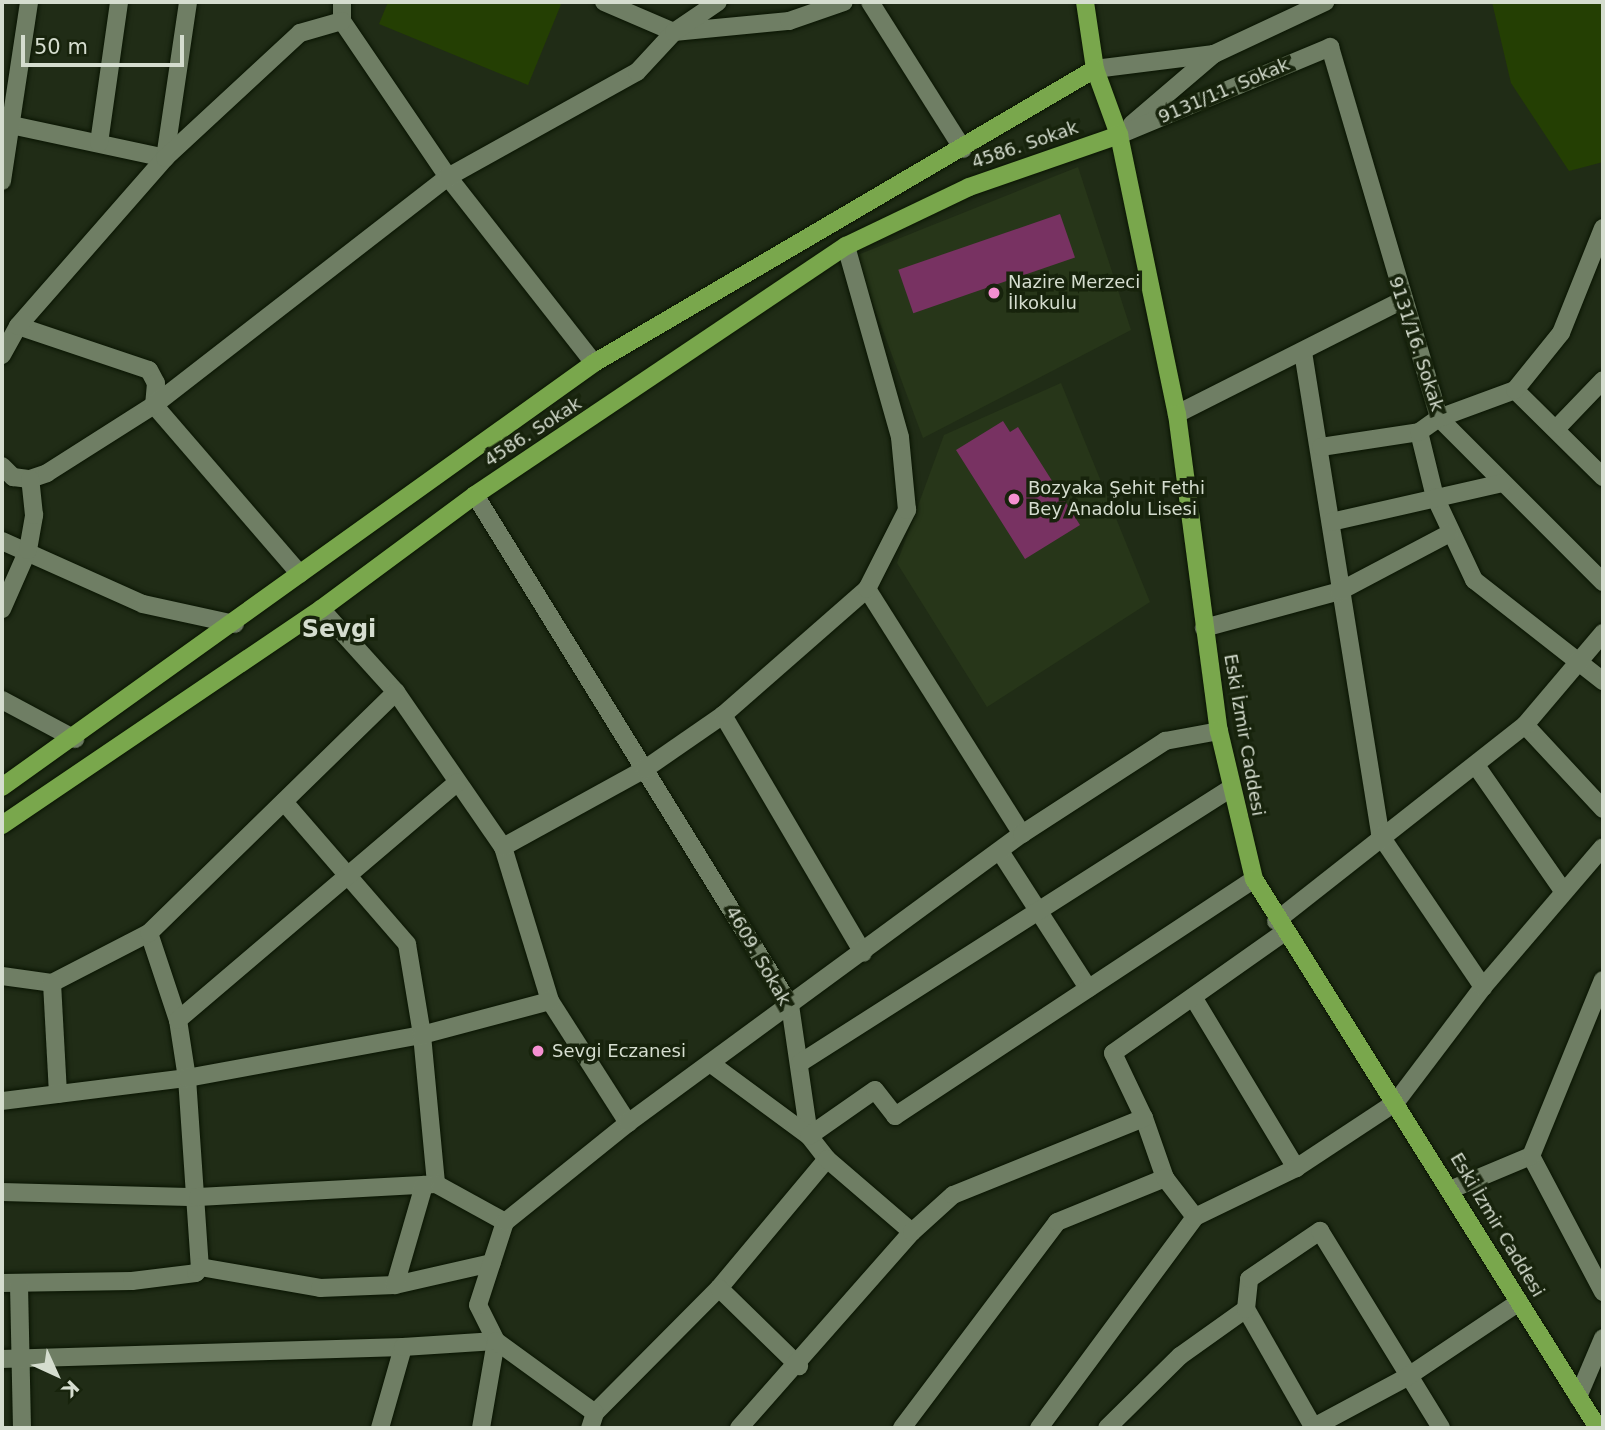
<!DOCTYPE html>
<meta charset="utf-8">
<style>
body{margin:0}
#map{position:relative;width:1605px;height:1430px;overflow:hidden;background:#202c16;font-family:"DejaVu Sans",sans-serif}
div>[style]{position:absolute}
.built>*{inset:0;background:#273619}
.green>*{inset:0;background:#243f03}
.building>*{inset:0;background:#783262;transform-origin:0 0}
.roads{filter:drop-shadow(0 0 2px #091402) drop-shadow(0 0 2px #091402)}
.minor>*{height:18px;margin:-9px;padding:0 9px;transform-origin:9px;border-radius:9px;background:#6f7e64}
.major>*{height:18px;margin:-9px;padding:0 9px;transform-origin:9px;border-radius:9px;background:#79a74c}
.dots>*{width:19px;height:19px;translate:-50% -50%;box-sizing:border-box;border:4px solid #17230c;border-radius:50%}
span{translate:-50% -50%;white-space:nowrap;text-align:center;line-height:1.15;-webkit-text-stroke:7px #17230c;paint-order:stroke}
.street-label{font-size:18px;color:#d5ddcf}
.poi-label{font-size:18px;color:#d5ddcf}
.left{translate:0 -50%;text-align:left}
.district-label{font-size:24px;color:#d5ddcf;font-weight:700}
.frame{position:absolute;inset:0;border:4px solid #d5ddcf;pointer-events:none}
.north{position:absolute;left:21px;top:1339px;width:70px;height:70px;-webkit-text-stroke:5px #17230c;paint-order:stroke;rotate:135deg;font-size:19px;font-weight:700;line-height:28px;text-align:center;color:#d5ddcf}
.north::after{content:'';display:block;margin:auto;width:24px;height:32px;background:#d5ddcf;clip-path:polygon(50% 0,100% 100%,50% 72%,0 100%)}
.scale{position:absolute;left:21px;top:35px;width:163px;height:32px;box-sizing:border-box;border:4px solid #d5ddcf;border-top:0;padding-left:9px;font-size:21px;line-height:24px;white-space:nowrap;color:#d5ddcf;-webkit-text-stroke:5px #17230c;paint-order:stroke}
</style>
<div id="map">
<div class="built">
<i style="clip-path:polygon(1078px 167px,1131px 330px,923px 438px,855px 256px)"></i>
<i style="clip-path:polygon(1061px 383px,1150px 602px,987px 707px,897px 563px,944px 435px)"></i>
</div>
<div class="green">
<i style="clip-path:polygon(388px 2px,562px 2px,528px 85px,379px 24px)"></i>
<i style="clip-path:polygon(1492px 2px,1603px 2px,1603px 162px,1569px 171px,1511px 83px)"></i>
</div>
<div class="building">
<i style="left:1060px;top:214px;width:46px;height:171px;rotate:71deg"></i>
<i style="clip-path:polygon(1003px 421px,1010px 432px,1018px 427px,1080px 525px,1025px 559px,956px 450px)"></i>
</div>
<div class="roads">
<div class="minor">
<i style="left:342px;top:2px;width:19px;rotate:90deg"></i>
<i style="left:342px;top:21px;width:189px;rotate:55.8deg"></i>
<i style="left:448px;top:177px;width:236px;rotate:51.9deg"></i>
<i style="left:604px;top:2px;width:76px;rotate:23.2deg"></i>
<i style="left:674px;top:32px;width:116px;rotate:-5.5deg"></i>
<i style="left:789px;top:21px;width:58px;rotate:-19.1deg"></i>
<i style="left:870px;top:2px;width:174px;rotate:57.7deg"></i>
<i style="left:1095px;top:69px;width:120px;rotate:-7.2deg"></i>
<i style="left:1214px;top:54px;width:123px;rotate:-25.1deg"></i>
<i style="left:2px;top:123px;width:167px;rotate:12.1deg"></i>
<i style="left:165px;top:158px;width:158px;rotate:-81.6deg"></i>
<i style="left:1132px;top:124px;width:108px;rotate:-40.5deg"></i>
<i style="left:1119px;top:135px;width:229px;rotate:-22.6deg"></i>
<i style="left:1330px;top:47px;width:387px;rotate:73.6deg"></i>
<i style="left:1439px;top:418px;width:232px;rotate:45deg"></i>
<i style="left:99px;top:143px;width:142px;rotate:-81.9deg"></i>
<i style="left:2px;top:181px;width:181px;rotate:-81.4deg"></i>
<i style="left:18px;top:326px;width:138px;rotate:18.6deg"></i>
<i style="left:149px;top:370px;width:15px;rotate:62deg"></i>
<i style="left:156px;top:383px;width:22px;rotate:95deg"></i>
<i style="left:154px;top:405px;width:223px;rotate:49.2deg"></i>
<i style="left:1303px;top:352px;width:489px;rotate:80.9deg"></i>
<i style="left:1380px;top:835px;width:184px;rotate:55.9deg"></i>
<i style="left:2px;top:355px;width:33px;rotate:-61deg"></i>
<i style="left:18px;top:326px;width:223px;rotate:-48.8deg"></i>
<i style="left:165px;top:158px;width:184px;rotate:-42.8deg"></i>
<i style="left:300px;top:33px;width:44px;rotate:-15.9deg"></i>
<i style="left:1515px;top:390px;width:124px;rotate:44.7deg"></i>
<i style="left:1177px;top:414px;width:251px;rotate:-26.8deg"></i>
<i style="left:1557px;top:428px;width:66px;rotate:-46.2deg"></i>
<i style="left:1419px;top:432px;width:67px;rotate:76.2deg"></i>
<i style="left:1435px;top:497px;width:92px;rotate:64.8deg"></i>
<i style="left:1474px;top:580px;width:164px;rotate:38.1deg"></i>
<i style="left:1321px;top:447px;width:99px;rotate:-8.7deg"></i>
<i style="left:1419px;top:432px;width:24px;rotate:-35deg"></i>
<i style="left:1439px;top:418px;width:81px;rotate:-20.2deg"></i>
<i style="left:1515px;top:390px;width:73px;rotate:-51.1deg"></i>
<i style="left:1561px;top:333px;width:113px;rotate:-68.2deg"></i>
<i style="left:2px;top:466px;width:16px;rotate:45deg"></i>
<i style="left:13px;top:477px;width:17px;rotate:7deg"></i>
<i style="left:30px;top:479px;width:18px;rotate:-19deg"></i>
<i style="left:47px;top:473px;width:127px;rotate:-32.4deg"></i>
<i style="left:154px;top:405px;width:372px;rotate:-37.8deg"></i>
<i style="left:448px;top:177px;width:216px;rotate:-29.1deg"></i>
<i style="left:637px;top:72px;width:54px;rotate:-47.2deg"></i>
<i style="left:674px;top:32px;width:53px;rotate:-34.3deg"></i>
<i style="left:475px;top:495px;width:599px;rotate:58.3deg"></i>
<i style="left:790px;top:1005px;width:132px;rotate:81.7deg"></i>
<i style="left:809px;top:1136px;width:29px;rotate:52deg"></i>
<i style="left:827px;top:1159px;width:168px;rotate:129.9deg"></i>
<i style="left:719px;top:1288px;width:176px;rotate:134.8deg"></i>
<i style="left:595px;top:1413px;width:16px;rotate:108deg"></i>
<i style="left:1331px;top:522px;width:176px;rotate:-12.8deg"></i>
<i style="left:2px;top:541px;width:154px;rotate:24.1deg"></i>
<i style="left:143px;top:604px;width:94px;rotate:12.3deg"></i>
<i style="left:867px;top:589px;width:290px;rotate:57.7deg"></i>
<i style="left:2px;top:609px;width:64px;rotate:-66.2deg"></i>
<i style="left:28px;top:550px;width:36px;rotate:-80deg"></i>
<i style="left:34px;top:515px;width:36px;rotate:-96deg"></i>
<i style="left:321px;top:609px;width:112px;rotate:47.9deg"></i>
<i style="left:396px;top:692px;width:188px;rotate:55.4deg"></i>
<i style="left:503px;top:847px;width:161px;rotate:73deg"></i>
<i style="left:550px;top:1001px;width:145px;rotate:57.4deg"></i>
<i style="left:1204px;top:628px;width:141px;rotate:-15.2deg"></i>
<i style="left:1340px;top:591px;width:122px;rotate:-27.8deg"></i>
<i style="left:2px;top:700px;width:83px;rotate:28.1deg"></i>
<i style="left:723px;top:715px;width:276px;rotate:59.5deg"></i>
<i style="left:1525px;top:725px;width:115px;rotate:47.1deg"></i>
<i style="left:1477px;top:767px;width:152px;rotate:55.2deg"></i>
<i style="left:284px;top:802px;width:188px;rotate:49.1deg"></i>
<i style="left:407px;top:944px;width:92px;rotate:80.6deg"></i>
<i style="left:422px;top:1035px;width:150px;rotate:84.6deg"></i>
<i style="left:503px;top:847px;width:162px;rotate:-28.8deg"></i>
<i style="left:645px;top:769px;width:95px;rotate:-34.7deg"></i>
<i style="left:723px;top:715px;width:191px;rotate:-41.2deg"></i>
<i style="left:867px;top:589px;width:89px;rotate:-63.1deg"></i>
<i style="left:907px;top:510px;width:73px;rotate:-95.5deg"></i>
<i style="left:900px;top:437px;width:198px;rotate:-105.8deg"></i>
<i style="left:1001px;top:853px;width:161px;rotate:57.2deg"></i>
<i style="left:1276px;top:921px;width:317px;rotate:-38.2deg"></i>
<i style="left:1525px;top:725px;width:121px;rotate:-49.7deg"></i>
<i style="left:149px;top:933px;width:92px;rotate:71.6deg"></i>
<i style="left:178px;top:1020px;width:59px;rotate:81.2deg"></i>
<i style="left:187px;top:1078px;width:189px;rotate:86.1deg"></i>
<i style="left:2px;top:976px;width:50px;rotate:8deg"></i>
<i style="left:52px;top:983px;width:109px;rotate:-27.3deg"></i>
<i style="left:149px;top:933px;width:345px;rotate:-44.3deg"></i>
<i style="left:52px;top:983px;width:111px;rotate:86.9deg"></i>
<i style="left:1193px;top:997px;width:200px;rotate:58.9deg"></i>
<i style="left:178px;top:1020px;width:367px;rotate:-40.4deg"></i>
<i style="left:710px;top:1063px;width:123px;rotate:36.4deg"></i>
<i style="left:809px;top:1136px;width:80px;rotate:-34.9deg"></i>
<i style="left:875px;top:1090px;width:33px;rotate:52deg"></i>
<i style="left:895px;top:1116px;width:430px;rotate:-33.4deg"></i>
<i style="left:800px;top:1063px;width:508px;rotate:-32.53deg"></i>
<i style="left:2px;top:1101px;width:186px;rotate:-7.1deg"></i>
<i style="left:187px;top:1078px;width:239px;rotate:-10.4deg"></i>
<i style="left:422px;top:1035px;width:132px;rotate:-14.9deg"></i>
<i style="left:1531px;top:1156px;width:154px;rotate:62.1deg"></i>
<i style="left:827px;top:1159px;width:112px;rotate:40.7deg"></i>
<i style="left:1165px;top:1178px;width:64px;rotate:-109.3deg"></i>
<i style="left:1144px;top:1118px;width:72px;rotate:-115.5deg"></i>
<i style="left:1113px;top:1053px;width:208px;rotate:-35.2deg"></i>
<i style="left:1452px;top:1189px;width:86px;rotate:-22.7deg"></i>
<i style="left:1531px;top:1156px;width:190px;rotate:-67.8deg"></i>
<i style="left:2px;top:1192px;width:196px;rotate:1.5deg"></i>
<i style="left:198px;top:1197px;width:238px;rotate:-3.1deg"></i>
<i style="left:436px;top:1184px;width:79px;rotate:28.8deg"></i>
<i style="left:2px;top:1283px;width:130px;rotate:-0.9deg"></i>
<i style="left:132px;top:1281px;width:64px;rotate:-7.1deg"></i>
<i style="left:196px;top:1273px;width:7px;rotate:-56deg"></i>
<i style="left:200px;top:1267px;width:122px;rotate:9.9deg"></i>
<i style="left:320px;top:1288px;width:75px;rotate:-2.3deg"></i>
<i style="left:395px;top:1285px;width:99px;rotate:-12.8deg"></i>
<i style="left:19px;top:1285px;width:143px;rotate:88.8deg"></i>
<i style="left:395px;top:1285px;width:104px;rotate:-73.8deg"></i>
<i style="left:719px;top:1288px;width:112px;rotate:44.3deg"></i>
<i style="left:1246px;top:1309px;width:137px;rotate:60.3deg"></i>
<i style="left:2px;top:1359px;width:401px;rotate:-1.7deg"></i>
<i style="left:1578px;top:1397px;width:64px;rotate:-67deg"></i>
<i style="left:380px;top:1428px;width:84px;rotate:-74.1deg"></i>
<i style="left:403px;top:1347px;width:93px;rotate:-3.7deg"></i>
<i style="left:496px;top:1341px;width:40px;rotate:-116.6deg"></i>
<i style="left:478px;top:1305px;width:87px;rotate:-72deg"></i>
<i style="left:505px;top:1222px;width:158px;rotate:-38.8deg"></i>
<i style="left:628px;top:1123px;width:489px;rotate:-36.3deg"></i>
<i style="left:1022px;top:834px;width:171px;rotate:-33deg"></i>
<i style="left:1165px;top:741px;width:55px;rotate:-10.5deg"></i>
<i style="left:481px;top:1428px;width:88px;rotate:-80.2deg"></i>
<i style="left:496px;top:1341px;width:122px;rotate:36deg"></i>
<i style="left:739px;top:1428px;width:261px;rotate:-48.6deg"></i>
<i style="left:912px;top:1232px;width:55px;rotate:-42.1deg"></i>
<i style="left:953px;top:1195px;width:206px;rotate:-22deg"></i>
<i style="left:902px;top:1428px;width:258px;rotate:-53deg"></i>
<i style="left:1057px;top:1222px;width:117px;rotate:-22.2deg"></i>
<i style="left:1165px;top:1178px;width:49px;rotate:52.4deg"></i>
<i style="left:1039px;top:1428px;width:262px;rotate:-53.5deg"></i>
<i style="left:1195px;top:1217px;width:112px;rotate:-25.9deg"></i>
<i style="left:1296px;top:1168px;width:120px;rotate:-33.4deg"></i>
<i style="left:1396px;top:1102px;width:144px;rotate:-52.9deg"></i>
<i style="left:1483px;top:987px;width:184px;rotate:-49.4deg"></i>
<i style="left:1107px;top:1428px;width:103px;rotate:-44.6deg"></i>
<i style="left:1180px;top:1356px;width:81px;rotate:-35.5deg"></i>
<i style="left:1246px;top:1309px;width:30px;rotate:-84deg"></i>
<i style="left:1249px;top:1279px;width:86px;rotate:-34.1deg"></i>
<i style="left:1320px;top:1231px;width:231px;rotate:58.4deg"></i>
<i style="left:1312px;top:1428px;width:108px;rotate:-28.2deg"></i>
<i style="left:1407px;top:1377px;width:135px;rotate:-33.8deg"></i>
</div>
<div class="major">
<i style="left:1085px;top:2px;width:68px;rotate:81.5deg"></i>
<i style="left:1095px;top:69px;width:70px;rotate:70deg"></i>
<i style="left:1119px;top:135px;width:285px;rotate:78.3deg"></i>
<i style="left:1177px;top:414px;width:320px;rotate:82.5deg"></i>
<i style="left:1219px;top:731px;width:152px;rotate:76.7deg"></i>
<i style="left:1254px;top:879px;width:648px;rotate:57.93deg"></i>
<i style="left:2px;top:787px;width:728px;rotate:-35.61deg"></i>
<i style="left:594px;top:363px;width:581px;rotate:-30.41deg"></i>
<i style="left:2px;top:825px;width:385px;rotate:-34.1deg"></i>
<i style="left:321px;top:609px;width:192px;rotate:-36.5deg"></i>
<i style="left:475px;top:495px;width:447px;rotate:-33.9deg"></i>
<i style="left:846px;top:246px;width:136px;rotate:-25.6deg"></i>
<i style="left:969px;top:187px;width:159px;rotate:-19.1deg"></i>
</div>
</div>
<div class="dots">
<i style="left:994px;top:293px;background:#f590d1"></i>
<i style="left:1014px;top:499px;background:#f590d1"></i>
<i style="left:538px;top:1051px;background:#f590d1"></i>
</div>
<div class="street-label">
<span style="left:1224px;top:91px;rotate:-23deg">9131/11. Sokak</span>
<span style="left:1025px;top:145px;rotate:-19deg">4586. Sokak</span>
<span style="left:1416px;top:344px;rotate:72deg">9131/16. Sokak</span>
<span style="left:533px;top:432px;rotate:-33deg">4586. Sokak</span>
<span style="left:1244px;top:735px;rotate:80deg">Eski İzmir Caddesi</span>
<span style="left:758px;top:956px;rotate:60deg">4609. Sokak</span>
<span style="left:1497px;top:1225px;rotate:59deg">Eski İzmir Caddesi</span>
</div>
<div class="poi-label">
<span class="left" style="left:1008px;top:293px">Nazire Merzeci<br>İlkokulu</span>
<span class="left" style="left:1028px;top:499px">Bozyaka Şehit Fethi<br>Bey Anadolu Lisesi</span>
<span class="left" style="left:552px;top:1051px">Sevgi Eczanesi</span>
</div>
<div class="district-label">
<span style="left:339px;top:630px">Sevgi</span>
</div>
<div class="frame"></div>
<div class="north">K</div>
<div class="scale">50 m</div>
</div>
